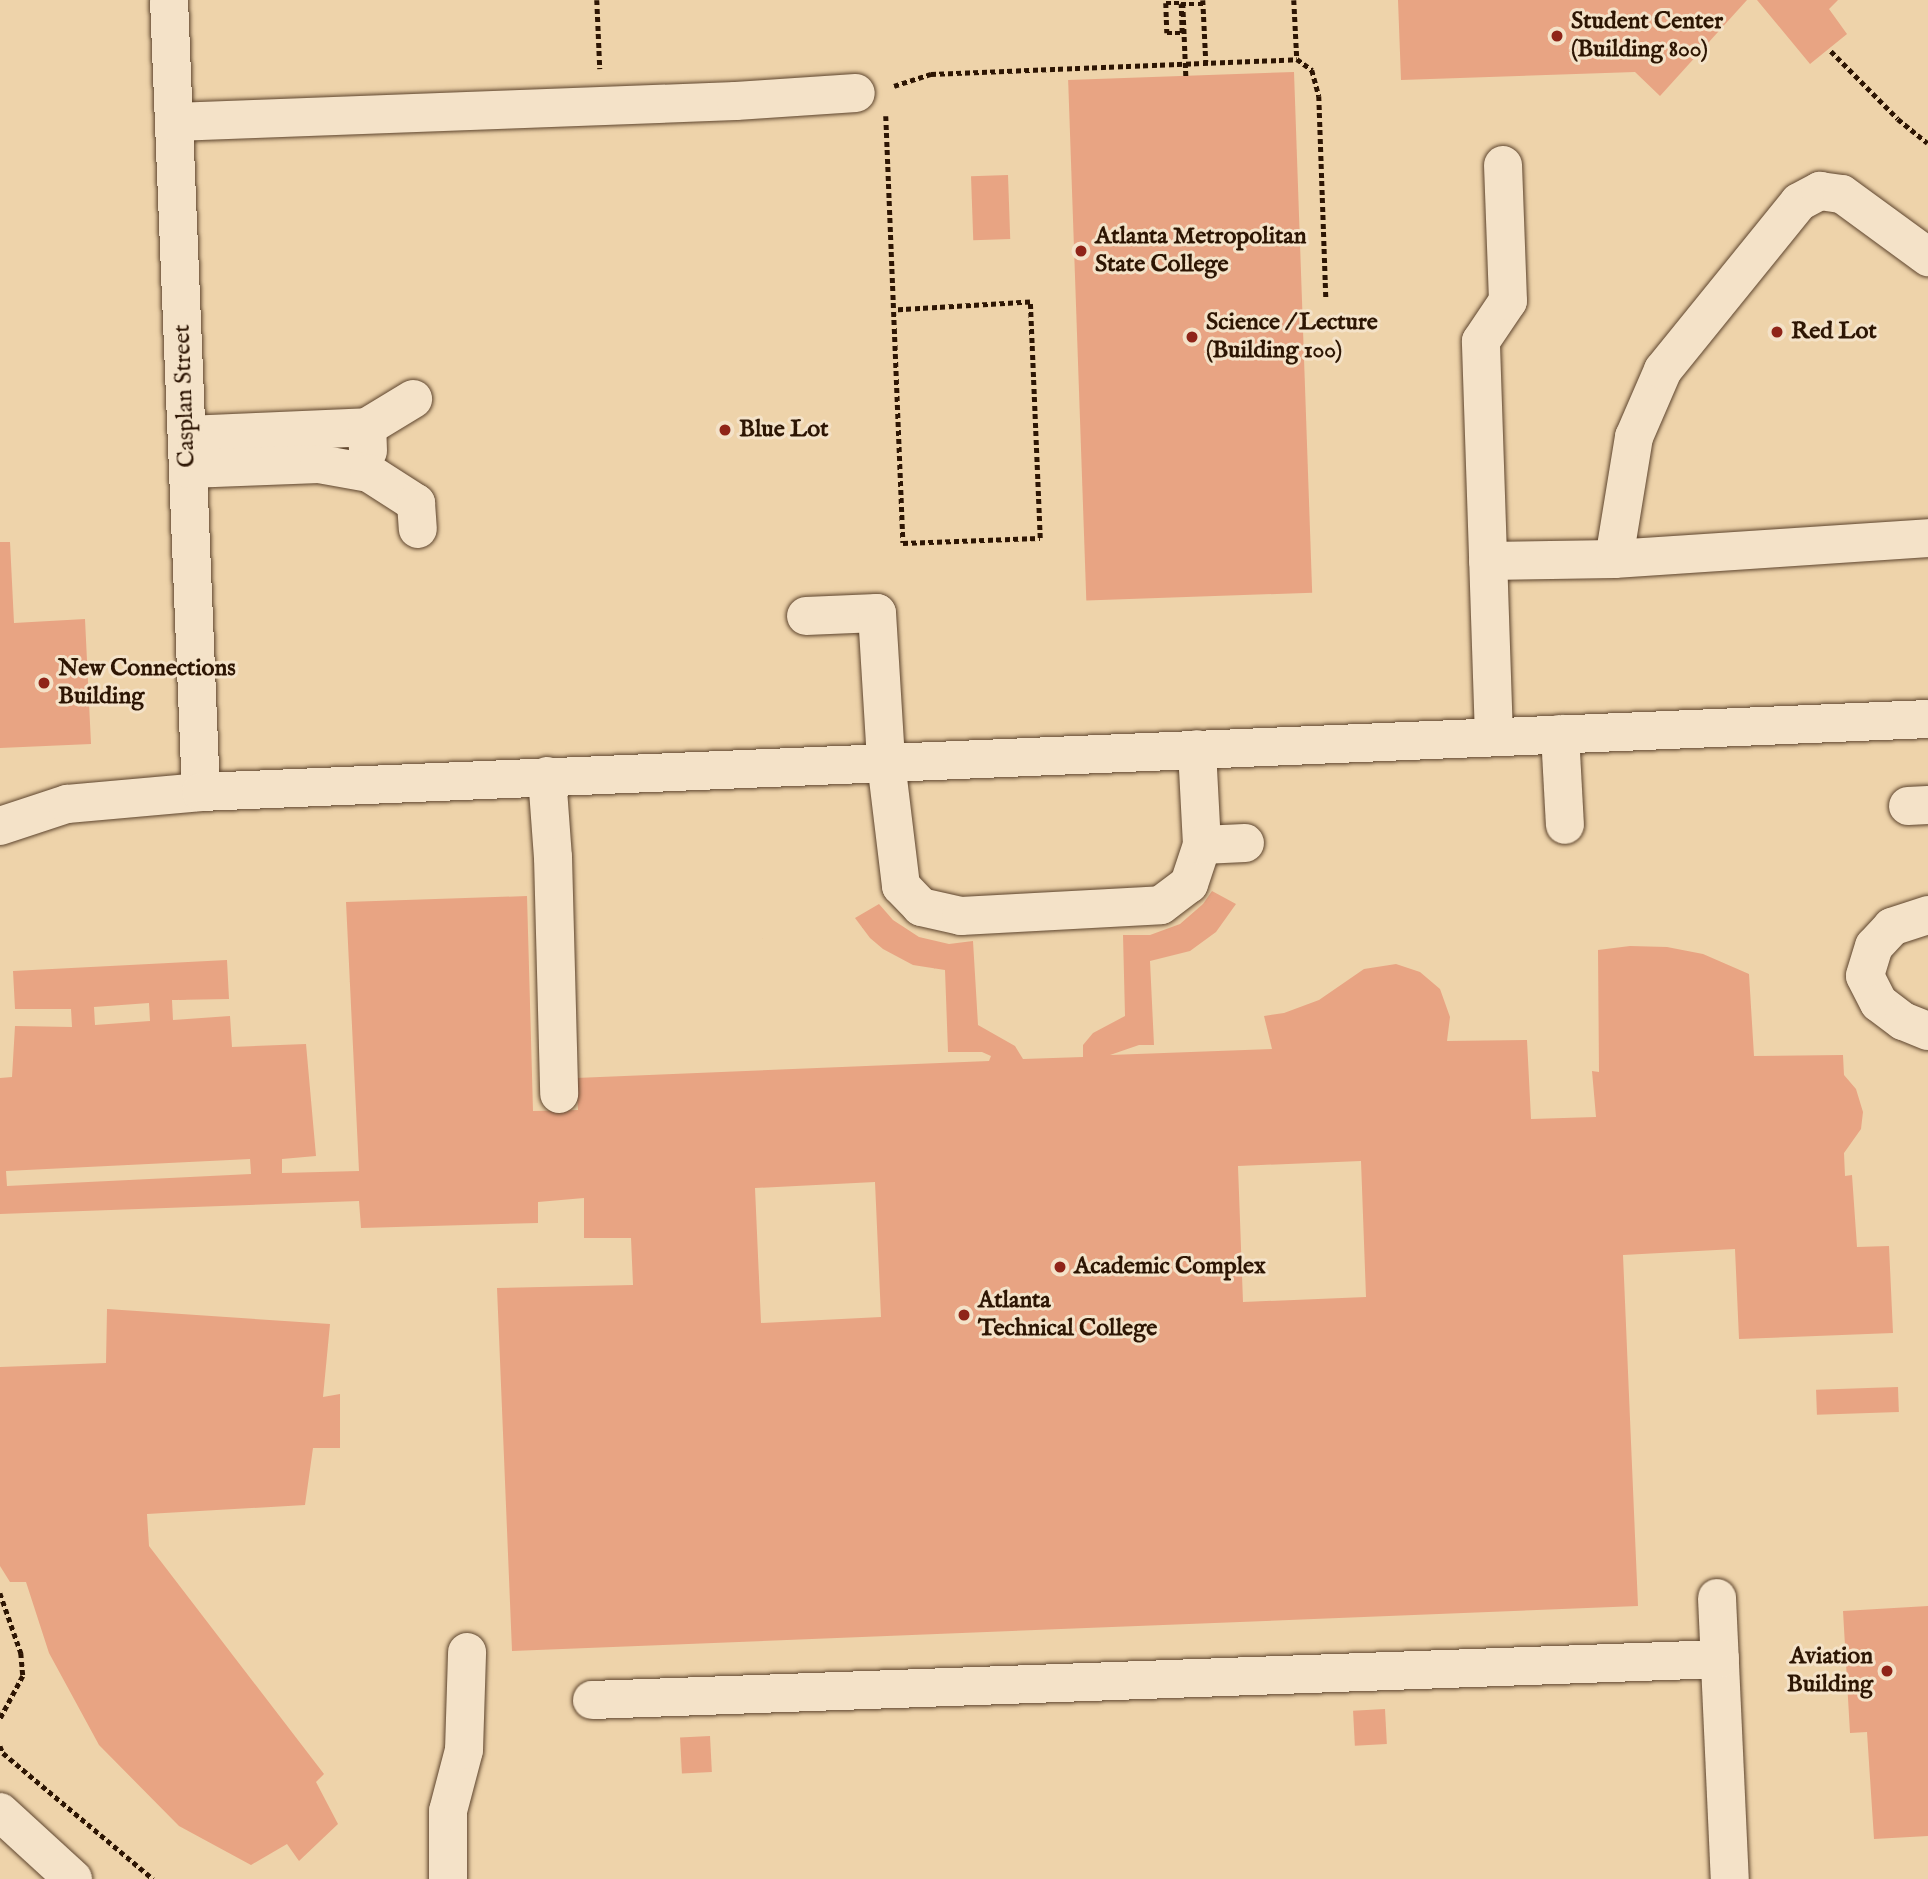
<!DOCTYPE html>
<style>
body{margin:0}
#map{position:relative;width:1928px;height:1879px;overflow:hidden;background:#eed3aa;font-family:"IM FELL English",serif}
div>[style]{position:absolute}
.building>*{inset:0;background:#e8a483;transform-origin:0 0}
.path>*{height:4.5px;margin-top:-2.25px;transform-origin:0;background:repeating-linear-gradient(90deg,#2d1503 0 5px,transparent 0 8.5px)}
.roads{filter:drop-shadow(0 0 2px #5d442d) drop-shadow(0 0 2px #5d442d)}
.minor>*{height:38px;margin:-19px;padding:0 19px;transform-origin:19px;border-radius:19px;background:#f4e2c8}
.path-bridge>*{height:4.5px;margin-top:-2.25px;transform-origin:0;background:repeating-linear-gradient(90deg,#2d1503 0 5px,transparent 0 8.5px)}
.dots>*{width:19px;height:19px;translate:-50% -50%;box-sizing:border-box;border:4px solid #f4e2c8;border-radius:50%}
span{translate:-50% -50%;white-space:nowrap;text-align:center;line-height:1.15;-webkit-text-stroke:6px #f4e2c8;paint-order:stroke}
.poi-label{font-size:24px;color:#2d1503;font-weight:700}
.left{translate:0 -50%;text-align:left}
.right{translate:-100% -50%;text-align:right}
.street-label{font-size:24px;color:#2d1503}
</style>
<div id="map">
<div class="building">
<i style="clip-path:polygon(1398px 0,1747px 0,1660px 96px,1635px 72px,1401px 80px)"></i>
<i style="clip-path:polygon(1757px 0,1838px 0,1829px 9px,1847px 34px,1810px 64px)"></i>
<i style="left:1294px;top:72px;width:521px;height:226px;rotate:88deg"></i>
<i style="left:1008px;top:175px;width:64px;height:37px;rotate:88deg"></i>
<i style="clip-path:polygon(0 542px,10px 542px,14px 623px,85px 619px,91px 744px,0 748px)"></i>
<i style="clip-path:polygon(evenodd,1212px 891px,1236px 904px,1216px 932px,1190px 951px,1150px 961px,1154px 1045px,1139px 1045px,1110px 1055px,1272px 1049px,1264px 1016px,1284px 1013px,1319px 1000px,1364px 969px,1396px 964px,1420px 972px,1440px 989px,1450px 1017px,1447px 1041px,1527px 1040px,1531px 1119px,1596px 1117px,1592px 1071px,1599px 1072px,1598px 950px,1630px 946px,1667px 947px,1703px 954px,1749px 974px,1754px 1056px,1843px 1055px,1844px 1075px,1856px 1089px,1863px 1112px,1861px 1129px,1844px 1153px,1845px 1176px,1852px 1175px,1857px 1247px,1889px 1246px,1893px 1333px,1739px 1339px,1735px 1249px,1623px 1255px,1638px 1606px,512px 1651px,497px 1288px,633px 1285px,631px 1238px,584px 1238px,584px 1198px,538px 1202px,538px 1223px,361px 1228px,359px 1201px,0 1214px,0 1078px,12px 1077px,15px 1026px,72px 1027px,71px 1009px,15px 1009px,13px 971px,227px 960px,229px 999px,172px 1000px,173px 1020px,230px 1016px,232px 1047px,306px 1044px,316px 1156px,282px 1159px,282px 1173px,359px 1171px,346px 902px,527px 896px,533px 1111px,578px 1110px,576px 1078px,989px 1061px,991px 1056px,982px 1052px,948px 1052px,945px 970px,913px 965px,883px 949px,870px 938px,855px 918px,879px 904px,893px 920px,919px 937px,949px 944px,973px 941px,978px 1025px,1015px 1046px,1023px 1059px,1083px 1057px,1083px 1045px,1093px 1033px,1125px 1016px,1123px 935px,1150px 935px,1180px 924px,1203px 904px,1212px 891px,149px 1003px,150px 1021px,95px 1025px,94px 1007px,149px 1003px,1212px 891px,250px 1159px,251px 1174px,7px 1186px,6px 1171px,250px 1159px,1212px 891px,1361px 1161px,1366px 1297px,1243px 1302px,1238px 1166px,1361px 1161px,1212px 891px,875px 1182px,881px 1317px,761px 1323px,755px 1188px,875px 1182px)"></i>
<i style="clip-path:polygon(107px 1309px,330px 1324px,323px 1397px,340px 1394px,340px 1448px,313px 1448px,305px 1505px,147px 1514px,149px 1546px,324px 1774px,316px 1782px,338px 1824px,299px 1861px,287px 1844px,251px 1865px,179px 1826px,99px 1745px,49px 1653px,26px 1582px,10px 1582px,0 1566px,0 1367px,106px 1363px)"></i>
<i style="left:1898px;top:1387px;width:25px;height:82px;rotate:88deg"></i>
<i style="clip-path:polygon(1928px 1606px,1928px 1836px,1874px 1839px,1867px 1732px,1850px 1733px,1843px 1611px)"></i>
<i style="left:1385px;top:1709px;width:35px;height:32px;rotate:87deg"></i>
<i style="left:710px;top:1736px;width:36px;height:30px;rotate:87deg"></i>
</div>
<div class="path">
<i style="left:597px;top:0;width:69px;rotate:87.5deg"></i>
<i style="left:1203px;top:0;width:62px;rotate:87.2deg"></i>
<i style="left:1294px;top:0;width:59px;rotate:87.1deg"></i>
<i style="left:1297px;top:59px;width:19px;rotate:36deg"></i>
<i style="left:1312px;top:70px;width:27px;rotate:75deg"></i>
<i style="left:1319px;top:96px;width:201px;rotate:88deg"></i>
<i style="left:1166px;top:3px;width:30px;rotate:88deg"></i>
<i style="left:1167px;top:33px;width:15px"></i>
<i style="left:1182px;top:33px;width:29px;rotate:-92deg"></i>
<i style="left:1181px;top:4px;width:22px"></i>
<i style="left:1831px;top:51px;width:95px;rotate:45.4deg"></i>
<i style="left:1898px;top:119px;width:38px;rotate:39deg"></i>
<i style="left:894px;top:86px;width:39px;rotate:-18deg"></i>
<i style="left:931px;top:74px;width:366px;rotate:-2.3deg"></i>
<i style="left:886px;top:116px;width:427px;rotate:87.7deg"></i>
<i style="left:903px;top:543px;width:137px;rotate:-2.1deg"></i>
<i style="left:1040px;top:538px;width:236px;rotate:-92.4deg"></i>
<i style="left:1030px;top:302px;width:136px;rotate:176.6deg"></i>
<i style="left:0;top:1593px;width:64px;rotate:70.7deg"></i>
<i style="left:21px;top:1653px;width:23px;rotate:85deg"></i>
<i style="left:23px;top:1676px;width:49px;rotate:118.1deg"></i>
<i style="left:0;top:1746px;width:8px;rotate:67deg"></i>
<i style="left:3px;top:1753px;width:196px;rotate:40deg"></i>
</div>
<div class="roads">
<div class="minor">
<i style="left:169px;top:0;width:793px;rotate:87.69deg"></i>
<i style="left:174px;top:122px;width:562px;rotate:-2.14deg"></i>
<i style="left:736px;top:101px;width:120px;rotate:-3.8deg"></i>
<i style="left:187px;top:435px;width:180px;rotate:-2.5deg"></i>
<i style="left:368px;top:451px;width:24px;rotate:-92deg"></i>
<i style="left:367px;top:427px;width:54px;rotate:-31.3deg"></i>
<i style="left:188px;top:469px;width:131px;rotate:-2.2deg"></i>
<i style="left:319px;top:464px;width:51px;rotate:10.2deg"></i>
<i style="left:369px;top:473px;width:56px;rotate:32.6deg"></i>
<i style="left:416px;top:503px;width:26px;rotate:86deg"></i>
<i style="left:1614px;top:559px;width:124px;rotate:-80.7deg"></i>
<i style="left:1634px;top:437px;width:73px;rotate:-66.6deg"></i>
<i style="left:1663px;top:370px;width:216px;rotate:-51deg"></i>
<i style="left:1799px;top:202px;width:24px;rotate:-28deg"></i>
<i style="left:1820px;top:191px;width:22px;rotate:8deg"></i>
<i style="left:1842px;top:194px;width:107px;rotate:36.2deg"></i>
<i style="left:1488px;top:561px;width:126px;rotate:-0.9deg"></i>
<i style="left:1614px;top:559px;width:315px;rotate:-3.8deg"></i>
<i style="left:806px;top:616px;width:71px;rotate:-2.4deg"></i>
<i style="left:877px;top:613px;width:149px;rotate:86.5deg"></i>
<i style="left:886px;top:762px;width:125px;rotate:83.1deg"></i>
<i style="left:901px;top:886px;width:29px;rotate:46deg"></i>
<i style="left:921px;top:907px;width:41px;rotate:12.7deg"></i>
<i style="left:961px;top:916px;width:200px;rotate:-3.1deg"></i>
<i style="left:1161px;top:905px;width:35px;rotate:-37deg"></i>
<i style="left:1189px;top:884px;width:41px;rotate:-71.6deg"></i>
<i style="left:1202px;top:845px;width:96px;rotate:-93deg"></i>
<i style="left:1560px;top:734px;width:91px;rotate:86.9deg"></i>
<i style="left:1494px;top:737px;width:396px;rotate:-91.9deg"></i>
<i style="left:1481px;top:341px;width:48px;rotate:-56deg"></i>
<i style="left:1508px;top:301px;width:136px;rotate:-92.1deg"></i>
<i style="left:547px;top:776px;width:81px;rotate:85.8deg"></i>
<i style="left:553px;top:857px;width:237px;rotate:88.5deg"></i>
<i style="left:1908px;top:806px;width:20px;rotate:-3deg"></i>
<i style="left:0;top:826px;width:71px;rotate:-18.2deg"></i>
<i style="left:67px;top:804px;width:135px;rotate:-5.1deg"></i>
<i style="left:201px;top:792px;width:1729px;rotate:-2.42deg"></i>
<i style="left:1202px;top:845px;width:43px;rotate:-2.7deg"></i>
<i style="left:1928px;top:915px;width:38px;rotate:162deg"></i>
<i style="left:1892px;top:927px;width:26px;rotate:133deg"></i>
<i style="left:1874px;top:946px;width:31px;rotate:107deg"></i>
<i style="left:1865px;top:976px;width:30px;rotate:63deg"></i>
<i style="left:1879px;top:1003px;width:30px;rotate:37deg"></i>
<i style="left:1903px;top:1021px;width:27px;rotate:22deg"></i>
<i style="left:1717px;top:1598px;width:281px;rotate:87.4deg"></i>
<i style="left:592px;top:1700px;width:1129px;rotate:-2.08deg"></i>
<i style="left:0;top:1812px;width:99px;rotate:42.5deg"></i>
<i style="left:448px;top:1879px;width:68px;rotate:-90deg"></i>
<i style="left:448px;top:1811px;width:63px;rotate:-75.3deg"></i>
<i style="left:464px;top:1750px;width:98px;rotate:-88.2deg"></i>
</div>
</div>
<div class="path-bridge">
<i style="left:1166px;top:3px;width:17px"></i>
<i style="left:1183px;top:3px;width:73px;rotate:87.6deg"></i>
</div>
<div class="dots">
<i style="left:1557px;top:36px;background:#8f2418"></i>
<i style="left:1081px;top:251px;background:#8f2418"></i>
<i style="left:1777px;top:332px;background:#8f2418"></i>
<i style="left:1192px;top:337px;background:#8f2418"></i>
<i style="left:725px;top:430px;background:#8f2418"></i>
<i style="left:44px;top:683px;background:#8f2418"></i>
<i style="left:1060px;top:1267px;background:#8f2418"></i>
<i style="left:964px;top:1315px;background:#8f2418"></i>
<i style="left:1887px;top:1671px;background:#8f2418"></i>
</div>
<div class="poi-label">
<span class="left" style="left:1571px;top:36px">Student Center<br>(Building 800)</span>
<span class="left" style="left:1095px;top:251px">Atlanta Metropolitan<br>State College</span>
<span class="left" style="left:1206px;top:337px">Science / Lecture<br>(Building 100)</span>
<span class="left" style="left:1791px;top:332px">Red Lot</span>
<span class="left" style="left:739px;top:430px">Blue Lot</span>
<span class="left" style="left:58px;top:683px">New Connections<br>Building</span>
<span class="left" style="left:1074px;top:1267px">Academic Complex</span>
<span class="left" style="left:978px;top:1315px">Atlanta<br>Technical College</span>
<span class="right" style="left:1873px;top:1671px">Aviation<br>Building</span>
</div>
<div class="street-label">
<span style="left:185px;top:396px;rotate:-92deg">Casplan Street</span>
</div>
</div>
